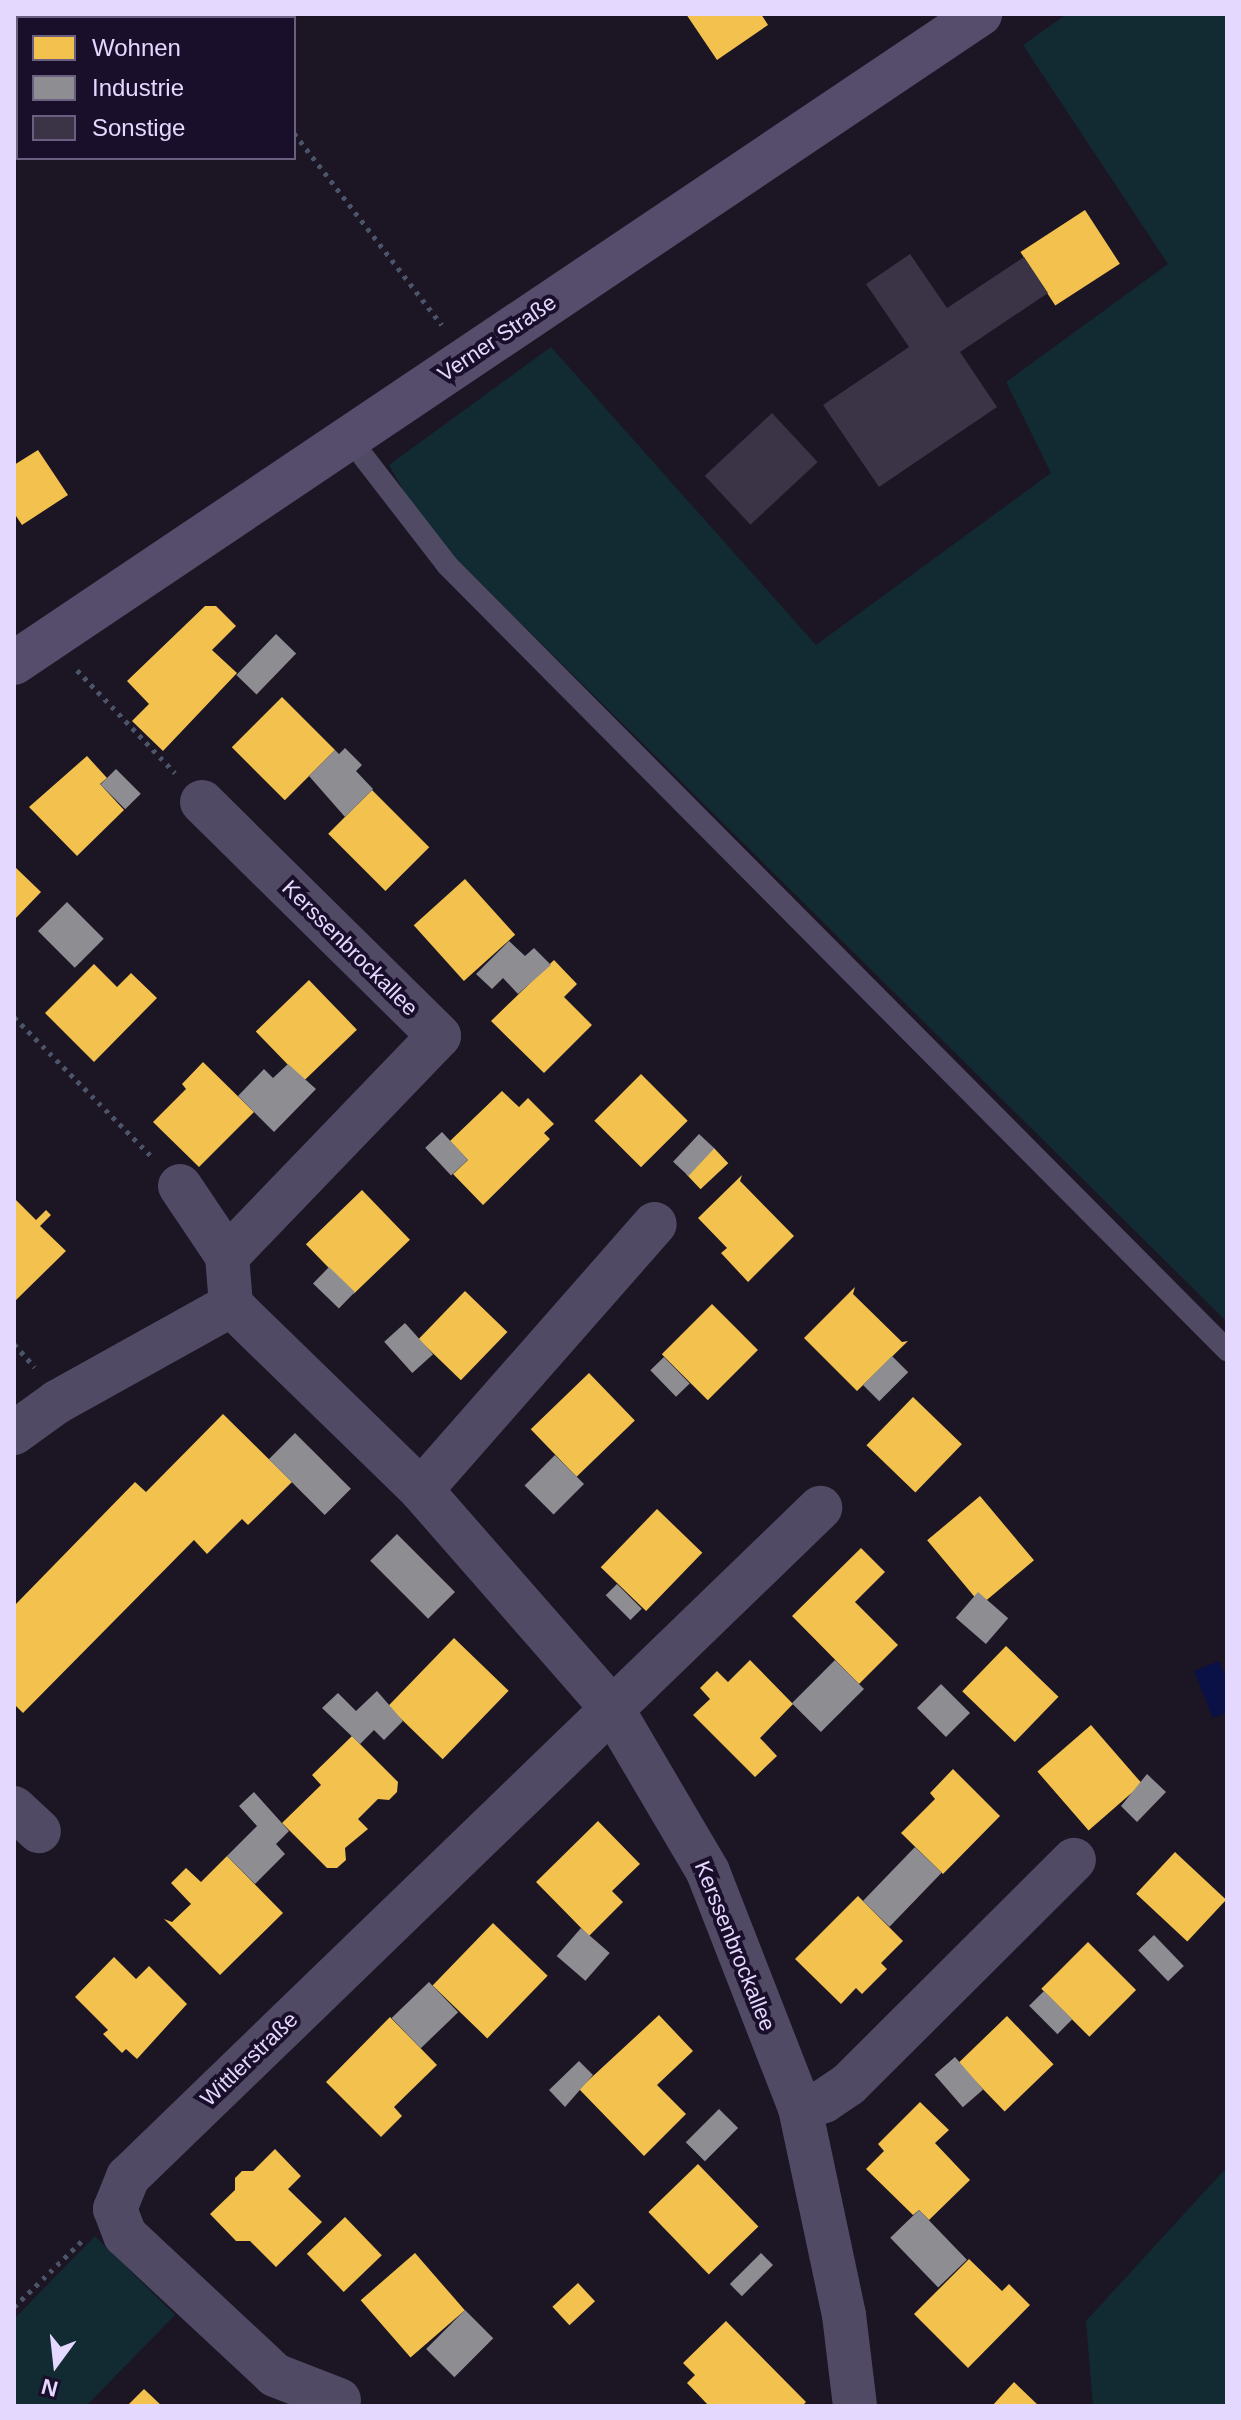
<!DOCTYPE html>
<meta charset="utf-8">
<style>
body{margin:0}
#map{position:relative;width:1241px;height:2420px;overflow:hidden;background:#1b1524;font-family:Arial,sans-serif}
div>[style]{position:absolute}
.green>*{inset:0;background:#122b33}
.water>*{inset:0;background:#091147}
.homes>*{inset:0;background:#f2c14e;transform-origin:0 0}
.industry>*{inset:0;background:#8d8d92;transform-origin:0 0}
.building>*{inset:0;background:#3b3346;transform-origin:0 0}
.path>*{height:5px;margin-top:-2.5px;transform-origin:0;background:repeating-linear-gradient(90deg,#4b5468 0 4px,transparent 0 10px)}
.service>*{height:22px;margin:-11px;padding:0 11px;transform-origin:11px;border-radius:11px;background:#514a65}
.minor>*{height:44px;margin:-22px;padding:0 22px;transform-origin:22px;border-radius:22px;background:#514a65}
.secondary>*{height:44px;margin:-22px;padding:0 22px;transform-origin:22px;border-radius:22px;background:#564c6b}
span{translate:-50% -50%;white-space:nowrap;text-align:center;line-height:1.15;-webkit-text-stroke:8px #1a0f2a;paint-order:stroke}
.street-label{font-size:22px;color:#e5d8ff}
.frame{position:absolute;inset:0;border:16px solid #e5d8ff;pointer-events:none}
.legend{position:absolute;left:16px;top:16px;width:280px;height:144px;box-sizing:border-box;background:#1a0f2a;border:2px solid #6b5f7f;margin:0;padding:10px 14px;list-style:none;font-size:24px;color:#e5d8ff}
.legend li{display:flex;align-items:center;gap:16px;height:40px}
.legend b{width:40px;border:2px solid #6b5f7f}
.north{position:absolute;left:16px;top:2324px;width:80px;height:80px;-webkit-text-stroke:6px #1a0f2a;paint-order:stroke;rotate:195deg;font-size:22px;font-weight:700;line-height:32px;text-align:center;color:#e5d8ff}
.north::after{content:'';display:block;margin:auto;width:28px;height:36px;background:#e5d8ff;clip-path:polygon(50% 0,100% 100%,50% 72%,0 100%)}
</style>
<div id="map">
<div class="green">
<i style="clip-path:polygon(1067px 14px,1227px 14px,1227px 1322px,425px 528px,389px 465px,551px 347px,816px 645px,1051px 473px,1006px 382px,1168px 264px,1023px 45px)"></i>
<i style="clip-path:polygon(1227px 2167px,1227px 2406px,1093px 2406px,1086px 2321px)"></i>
<i style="clip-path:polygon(95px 2236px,175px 2315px,86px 2406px,14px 2406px,14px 2319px)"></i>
</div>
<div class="water">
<i style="clip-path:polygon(1219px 1661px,1227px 1680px,1227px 1712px,1213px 1718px,1194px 1671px)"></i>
</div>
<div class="homes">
<i style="clip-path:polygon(686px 14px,761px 14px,768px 25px,717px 60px)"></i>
<i style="left:1085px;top:210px;width:64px;height:77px;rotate:57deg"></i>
<i style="clip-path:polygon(38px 450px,68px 495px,22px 525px,14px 513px,14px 465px)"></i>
<i style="clip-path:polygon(205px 606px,216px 606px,236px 626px,212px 650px,237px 673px,163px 751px,132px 721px,149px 704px,127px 681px)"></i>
<i style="left:282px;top:697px;width:75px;height:71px;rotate:45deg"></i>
<i style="clip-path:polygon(87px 756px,107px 778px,100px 784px,124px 810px,77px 856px,29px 807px)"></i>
<i style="left:372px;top:790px;width:81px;height:62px;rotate:45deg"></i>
<i style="clip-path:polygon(14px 866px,41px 892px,14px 920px)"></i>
<i style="left:465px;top:879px;width:75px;height:69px;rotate:48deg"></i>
<i style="clip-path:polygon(554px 960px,577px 984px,564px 997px,592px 1025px,544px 1073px,491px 1021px)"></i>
<i style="clip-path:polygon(94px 964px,117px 987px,131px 973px,157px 998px,94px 1062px,45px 1013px)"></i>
<i style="left:309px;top:980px;width:69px;height:74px;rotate:46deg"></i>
<i style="clip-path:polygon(203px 1062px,254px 1112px,199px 1167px,153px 1122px,186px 1089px,182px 1084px)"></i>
<i style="left:641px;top:1074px;width:66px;height:66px;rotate:45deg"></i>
<i style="clip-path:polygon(502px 1091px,519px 1107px,528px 1098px,554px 1124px,544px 1133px,550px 1139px,483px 1205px,453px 1174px,468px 1160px,450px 1141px)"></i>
<i style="left:714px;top:1148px;width:21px;height:38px;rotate:47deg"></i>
<i style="clip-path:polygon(742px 1175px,740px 1181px,794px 1236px,748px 1282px,721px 1253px,727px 1248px,698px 1218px)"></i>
<i style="left:362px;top:1190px;width:69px;height:78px;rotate:46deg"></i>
<i style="clip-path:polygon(14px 1198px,36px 1220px,46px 1210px,51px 1215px,40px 1226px,66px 1251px,14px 1302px)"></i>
<i style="clip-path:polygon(855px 1287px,853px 1294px,902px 1342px,908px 1341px,857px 1391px,804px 1338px)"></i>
<i style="left:465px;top:1291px;width:59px;height:67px;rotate:44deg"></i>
<i style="left:712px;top:1304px;width:65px;height:71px;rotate:45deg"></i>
<i style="left:589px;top:1373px;width:66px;height:81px;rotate:46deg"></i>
<i style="left:913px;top:1397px;width:68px;height:67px;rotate:44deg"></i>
<i style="clip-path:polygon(223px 1414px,292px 1482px,248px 1525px,242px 1519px,207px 1554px,194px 1540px,23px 1713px,14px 1704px,14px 1606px,135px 1482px,146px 1492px)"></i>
<i style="left:980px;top:1496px;width:84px;height:69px;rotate:50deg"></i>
<i style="left:657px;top:1509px;width:63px;height:81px;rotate:44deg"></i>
<i style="clip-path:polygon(861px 1548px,885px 1572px,855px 1602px,898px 1645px,859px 1684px,792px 1616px)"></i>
<i style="left:454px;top:1638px;width:76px;height:95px;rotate:44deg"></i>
<i style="left:1006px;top:1646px;width:73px;height:63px;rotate:44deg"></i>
<i style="clip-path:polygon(750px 1660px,793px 1704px,760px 1738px,777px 1756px,755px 1777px,693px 1715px,710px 1699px,700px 1688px,717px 1671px,728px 1682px)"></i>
<i style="left:1091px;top:1725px;width:78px;height:71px;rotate:49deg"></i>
<i style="clip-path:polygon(352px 1736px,398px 1782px,397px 1792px,389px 1800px,378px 1799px,358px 1819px,368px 1829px,345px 1848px,346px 1860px,337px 1868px,327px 1868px,282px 1823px,321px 1785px,312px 1775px)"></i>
<i style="clip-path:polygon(953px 1769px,1000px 1816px,943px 1874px,901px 1833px,935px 1799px,930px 1793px)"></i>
<i style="clip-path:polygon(598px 1821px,640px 1864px,612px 1891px,623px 1902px,589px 1936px,536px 1882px)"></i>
<i style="left:1175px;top:1852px;width:70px;height:57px;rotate:43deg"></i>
<i style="clip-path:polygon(227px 1856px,283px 1913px,220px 1975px,164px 1919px,172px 1922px,191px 1904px,171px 1883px,186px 1868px,201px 1882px)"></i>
<i style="clip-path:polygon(858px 1896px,903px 1941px,881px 1963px,887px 1969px,862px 1994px,856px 1988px,841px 2004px,795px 1959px)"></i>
<i style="left:493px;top:1923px;width:76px;height:87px;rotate:44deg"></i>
<i style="left:1088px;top:1942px;width:68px;height:66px;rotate:45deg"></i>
<i style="clip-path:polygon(114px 1957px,136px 1979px,149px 1966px,187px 2004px,137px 2059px,126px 2049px,122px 2053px,103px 2034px,108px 2030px,75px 1997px)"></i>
<i style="clip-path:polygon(659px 2015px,693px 2051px,657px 2085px,686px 2114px,644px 2156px,579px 2089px)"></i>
<i style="left:1007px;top:2016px;width:67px;height:68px;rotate:46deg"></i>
<i style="clip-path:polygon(390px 2017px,437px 2065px,394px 2107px,402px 2116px,381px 2137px,326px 2082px)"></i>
<i style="clip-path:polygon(920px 2102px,949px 2130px,935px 2143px,970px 2180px,929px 2220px,919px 2210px,913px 2215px,866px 2169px,884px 2151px,878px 2144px)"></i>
<i style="clip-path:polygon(275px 2149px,301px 2176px,288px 2189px,322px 2222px,276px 2267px,250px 2241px,236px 2241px,210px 2214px,235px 2190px,235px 2178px,242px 2171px,253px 2171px)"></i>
<i style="left:698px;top:2164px;width:87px;height:69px;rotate:46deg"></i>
<i style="left:345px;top:2217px;width:53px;height:53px;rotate:46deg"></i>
<i style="left:415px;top:2253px;width:76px;height:72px;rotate:49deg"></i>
<i style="clip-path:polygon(969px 2259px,1002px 2291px,1009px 2284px,1030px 2305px,968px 2368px,914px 2314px)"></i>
<i style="left:578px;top:2283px;width:25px;height:35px;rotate:47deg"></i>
<i style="clip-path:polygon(726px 2321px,806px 2402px,802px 2406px,709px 2406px,687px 2383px,695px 2375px,683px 2363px)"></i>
<i style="clip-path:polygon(1014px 2382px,1039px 2406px,992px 2406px)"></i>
<i style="clip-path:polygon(144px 2389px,162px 2406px,127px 2406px)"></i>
</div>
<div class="industry">
<i style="left:276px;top:634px;width:28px;height:57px;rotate:44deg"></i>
<i style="clip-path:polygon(345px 748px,362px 765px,356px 771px,373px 789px,345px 817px,309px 776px,335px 750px,339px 754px)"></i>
<i style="left:116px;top:769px;width:35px;height:22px;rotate:45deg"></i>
<i style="left:67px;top:902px;width:52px;height:41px;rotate:45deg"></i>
<i style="clip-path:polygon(509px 941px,525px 956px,534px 948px,551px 965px,518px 994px,503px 978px,492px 989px,476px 974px)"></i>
<i style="clip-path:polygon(288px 1064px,316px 1089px,274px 1132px,238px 1096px,264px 1069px,273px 1078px)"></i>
<i style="left:442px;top:1132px;width:38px;height:23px;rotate:47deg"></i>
<i style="left:699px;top:1134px;width:21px;height:38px;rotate:43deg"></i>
<i style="left:329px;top:1267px;width:36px;height:23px;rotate:44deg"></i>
<i style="left:405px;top:1323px;width:42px;height:28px;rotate:48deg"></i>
<i style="left:892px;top:1356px;width:23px;height:41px;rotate:45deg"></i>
<i style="left:664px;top:1357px;width:37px;height:19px;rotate:46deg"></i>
<i style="left:295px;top:1433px;width:79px;height:37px;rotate:45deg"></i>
<i style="left:555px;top:1455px;width:41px;height:43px;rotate:45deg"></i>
<i style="left:397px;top:1534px;width:82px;height:38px;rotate:45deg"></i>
<i style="left:617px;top:1584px;width:35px;height:16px;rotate:45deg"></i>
<i style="left:978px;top:1592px;width:40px;height:34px;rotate:41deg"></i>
<i style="left:835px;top:1660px;width:41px;height:61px;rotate:45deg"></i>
<i style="left:941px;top:1684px;width:41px;height:34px;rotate:45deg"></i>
<i style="clip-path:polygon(377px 1691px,403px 1721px,384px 1740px,374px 1730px,360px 1744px,322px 1708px,338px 1693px,356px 1711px)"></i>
<i style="clip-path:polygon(1147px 1774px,1166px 1792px,1137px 1822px,1121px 1806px)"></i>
<i style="clip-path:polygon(254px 1792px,289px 1831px,276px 1844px,285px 1854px,255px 1884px,227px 1856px,257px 1826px,239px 1806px)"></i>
<i style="left:915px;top:1847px;width:37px;height:75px;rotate:44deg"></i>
<i style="left:581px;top:1928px;width:38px;height:37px;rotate:41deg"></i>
<i style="left:1154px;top:1935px;width:43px;height:22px;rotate:46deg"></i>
<i style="left:429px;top:1982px;width:42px;height:52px;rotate:46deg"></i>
<i style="left:1044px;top:1991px;width:40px;height:21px;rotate:45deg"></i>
<i style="left:955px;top:2057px;width:43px;height:27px;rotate:49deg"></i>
<i style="clip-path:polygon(579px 2061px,593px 2075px,565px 2107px,549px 2090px)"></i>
<i style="left:719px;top:2109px;width:27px;height:47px;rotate:45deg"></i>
<i style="left:919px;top:2210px;width:69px;height:40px;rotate:46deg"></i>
<i style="left:761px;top:2253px;width:17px;height:44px;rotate:45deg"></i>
<i style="left:465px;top:2310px;width:40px;height:55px;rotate:45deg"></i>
</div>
<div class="building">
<i style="clip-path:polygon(910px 254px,947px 308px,1024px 257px,1048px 293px,960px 352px,997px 407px,879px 487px,823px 405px,909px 347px,866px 284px)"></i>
<i style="left:772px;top:413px;width:67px;height:92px;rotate:47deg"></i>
</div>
<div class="path">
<i style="left:202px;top:14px;width:5px;rotate:53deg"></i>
<i style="left:294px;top:133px;width:242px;rotate:52.4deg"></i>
<i style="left:77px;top:670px;width:142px;rotate:46.4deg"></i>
<i style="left:14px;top:1017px;width:197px;rotate:45.4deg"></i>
<i style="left:14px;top:1344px;width:31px;rotate:48deg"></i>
<i style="left:14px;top:2307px;width:96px;rotate:-44.2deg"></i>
</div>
<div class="service">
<i style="left:349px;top:438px;width:160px;rotate:52.3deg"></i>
<i style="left:447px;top:565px;width:1107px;rotate:45.18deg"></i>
</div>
<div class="minor">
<i style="left:202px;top:802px;width:333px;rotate:44.6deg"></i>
<i style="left:439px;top:1036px;width:306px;rotate:133.9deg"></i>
<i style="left:227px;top:1256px;width:49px;rotate:85.3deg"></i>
<i style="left:231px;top:1305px;width:265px;rotate:44.2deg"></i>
<i style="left:421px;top:1490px;width:288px;rotate:48.8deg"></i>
<i style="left:611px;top:1707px;width:191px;rotate:59.5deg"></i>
<i style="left:708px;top:1872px;width:253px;rotate:68.7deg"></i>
<i style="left:800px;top:2108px;width:212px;rotate:78deg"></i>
<i style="left:844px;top:2315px;width:92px;rotate:83.1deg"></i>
<i style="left:180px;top:1186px;width:84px;rotate:56.1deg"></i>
<i style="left:14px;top:1433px;width:53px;rotate:-35.8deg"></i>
<i style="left:57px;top:1402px;width:199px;rotate:-29.1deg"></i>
<i style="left:421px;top:1490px;width:354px;rotate:-48.7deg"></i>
<i style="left:14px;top:1808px;width:34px;rotate:43deg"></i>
<i style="left:800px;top:2108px;width:25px;rotate:-16deg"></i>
<i style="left:824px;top:2101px;width:29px;rotate:-34deg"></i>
<i style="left:848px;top:2085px;width:319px;rotate:-44.9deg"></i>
<i style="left:339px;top:2400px;width:69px;rotate:-158.7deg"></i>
<i style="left:275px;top:2375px;width:205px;rotate:-137deg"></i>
<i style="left:125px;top:2235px;width:28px;rotate:-111deg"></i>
<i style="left:115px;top:2209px;width:35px;rotate:-68deg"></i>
<i style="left:128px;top:2177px;width:963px;rotate:-44.03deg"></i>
</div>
<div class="secondary">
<i style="left:14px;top:663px;width:1164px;rotate:-33.89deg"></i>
</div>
<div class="street-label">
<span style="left:497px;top:338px;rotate:-34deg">Verner Straße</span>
<span style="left:350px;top:948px;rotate:45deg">Kerssenbrockallee</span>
<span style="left:735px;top:1946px;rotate:68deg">Kerssenbrockallee</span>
<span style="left:249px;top:2059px;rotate:-44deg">Wittlerstraße</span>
</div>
<div class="frame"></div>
<ul class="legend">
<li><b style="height:22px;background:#f2c14e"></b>Wohnen</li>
<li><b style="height:22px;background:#8d8d92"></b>Industrie</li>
<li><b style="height:22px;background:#3b3346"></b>Sonstige</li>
</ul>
<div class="north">N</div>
</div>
